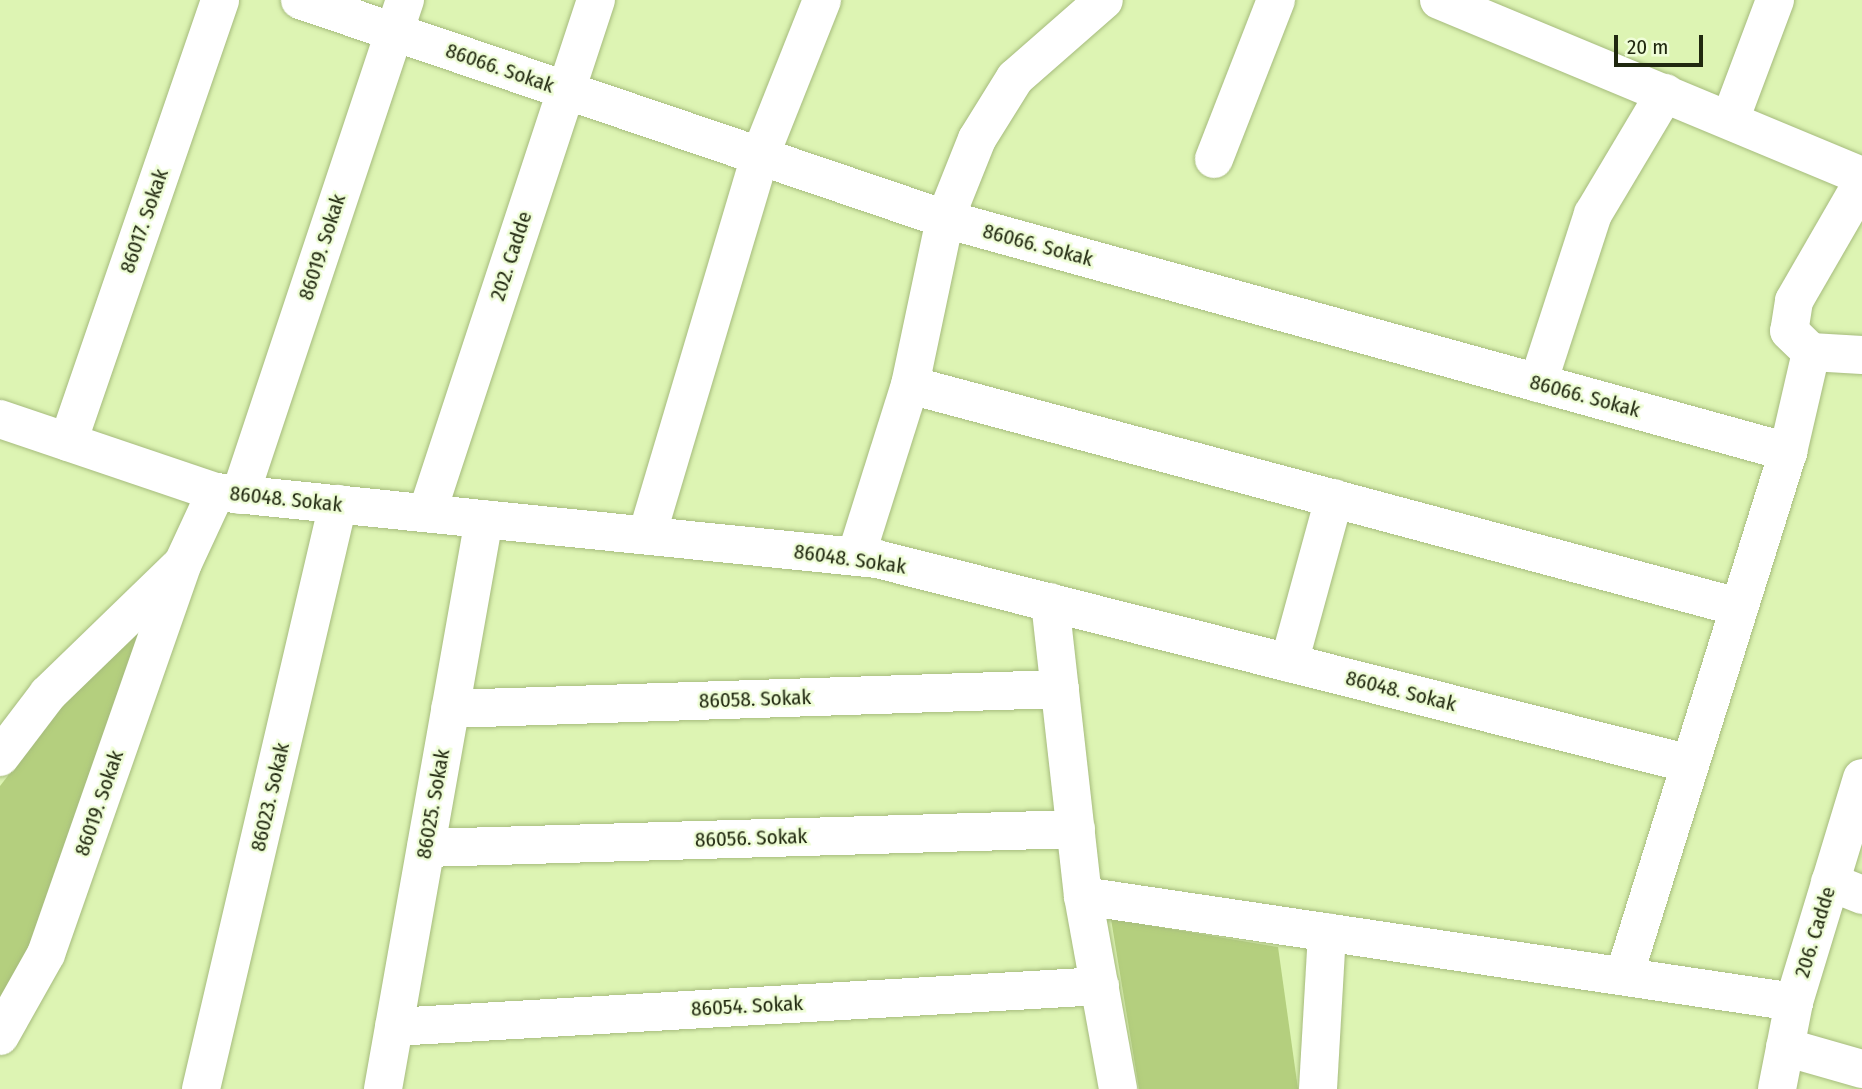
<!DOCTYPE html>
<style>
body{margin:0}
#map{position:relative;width:1862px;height:1089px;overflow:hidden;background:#ddf4b3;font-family:"Fira Sans Condensed",sans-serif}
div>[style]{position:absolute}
.green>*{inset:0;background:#b4cf7e}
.roads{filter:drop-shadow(0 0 2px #a6bb7d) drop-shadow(0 0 2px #a6bb7d)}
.minor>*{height:38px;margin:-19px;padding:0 19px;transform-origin:19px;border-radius:19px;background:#fff}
span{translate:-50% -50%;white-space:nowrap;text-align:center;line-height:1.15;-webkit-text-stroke:5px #effdd7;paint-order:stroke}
.street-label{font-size:21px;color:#20280f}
.scale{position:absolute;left:1614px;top:35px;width:89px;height:32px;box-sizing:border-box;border:4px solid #20280f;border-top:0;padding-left:9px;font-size:21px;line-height:24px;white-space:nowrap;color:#20280f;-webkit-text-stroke:5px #effdd7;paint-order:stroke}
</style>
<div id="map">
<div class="green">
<i style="clip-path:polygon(146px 622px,35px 947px,0 1001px,0 786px,59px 710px)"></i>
<i style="clip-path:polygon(1111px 919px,1278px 947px,1298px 1089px,1139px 1089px)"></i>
</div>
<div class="roads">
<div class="minor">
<i style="left:300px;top:0;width:681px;rotate:18.75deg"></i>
<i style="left:945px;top:219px;width:875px;rotate:15.45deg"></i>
<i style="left:1439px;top:0;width:458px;rotate:22.6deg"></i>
<i style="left:1730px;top:120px;width:128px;rotate:-69.4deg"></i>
<i style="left:1214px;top:159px;width:171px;rotate:-68.7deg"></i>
<i style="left:1862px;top:183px;width:136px;rotate:120deg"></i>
<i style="left:1794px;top:301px;width:30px;rotate:99deg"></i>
<i style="left:1789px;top:331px;width:30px;rotate:44deg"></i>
<i style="left:1811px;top:352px;width:51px;rotate:3.4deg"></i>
<i style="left:1538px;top:383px;width:178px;rotate:-72deg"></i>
<i style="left:1593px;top:214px;width:141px;rotate:-59.2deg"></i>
<i style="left:910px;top:385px;width:857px;rotate:15.01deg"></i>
<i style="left:0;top:419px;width:228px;rotate:18.7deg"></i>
<i style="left:216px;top:492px;width:664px;rotate:5.79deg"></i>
<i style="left:877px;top:559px;width:838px;rotate:14.15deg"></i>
<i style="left:68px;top:442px;width:467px;rotate:-71deg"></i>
<i style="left:240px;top:495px;width:522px;rotate:-71.57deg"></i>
<i style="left:427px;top:513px;width:540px;rotate:-71.77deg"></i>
<i style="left:647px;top:535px;width:395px;rotate:-73.4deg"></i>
<i style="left:760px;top:156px;width:168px;rotate:-68.3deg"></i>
<i style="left:856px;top:556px;width:179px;rotate:-72.5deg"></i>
<i style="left:910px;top:385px;width:170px;rotate:-78.1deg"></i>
<i style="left:945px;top:219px;width:86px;rotate:-68.2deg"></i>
<i style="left:977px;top:139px;width:72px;rotate:-58.1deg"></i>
<i style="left:1015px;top:78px;width:118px;rotate:-41.2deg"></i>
<i style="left:1050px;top:602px;width:296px;rotate:83.6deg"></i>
<i style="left:1083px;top:896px;width:196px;rotate:79.7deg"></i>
<i style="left:1289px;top:663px;width:171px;rotate:-74.7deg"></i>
<i style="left:450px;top:709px;width:610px;rotate:-1.88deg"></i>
<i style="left:0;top:757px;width:79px;rotate:-52.7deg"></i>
<i style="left:48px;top:694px;width:180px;rotate:-44.1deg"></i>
<i style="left:426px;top:848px;width:650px;rotate:-1.67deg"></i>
<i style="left:1830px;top:882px;width:35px;rotate:22deg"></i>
<i style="left:1083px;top:896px;width:719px;rotate:8.48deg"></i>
<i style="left:1624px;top:976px;width:549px;rotate:-72.62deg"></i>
<i style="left:1788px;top:452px;width:103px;rotate:-77deg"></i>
<i style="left:394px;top:1027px;width:707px;rotate:-3.32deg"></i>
<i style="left:0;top:1036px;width:94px;rotate:-60.7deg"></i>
<i style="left:46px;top:954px;width:414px;rotate:-70.7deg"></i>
<i style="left:183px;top:563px;width:78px;rotate:-65.1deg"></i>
<i style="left:1785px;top:1047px;width:80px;rotate:15.9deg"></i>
<i style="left:201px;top:1089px;width:601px;rotate:-76.82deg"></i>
<i style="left:383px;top:1089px;width:579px;rotate:-79.95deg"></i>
<i style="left:1318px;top:1089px;width:157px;rotate:-86.7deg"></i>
<i style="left:1777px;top:1089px;width:89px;rotate:-78.9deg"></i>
<i style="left:1794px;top:1002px;width:234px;rotate:-73.1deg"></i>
</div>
</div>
<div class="street-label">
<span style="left:500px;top:68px;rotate:19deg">86066. Sokak</span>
<span style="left:144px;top:221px;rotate:-71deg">86017. Sokak</span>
<span style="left:1038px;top:245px;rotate:15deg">86066. Sokak</span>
<span style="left:322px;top:247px;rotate:-72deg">86019. Sokak</span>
<span style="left:511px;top:256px;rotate:-72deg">202. Cadde</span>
<span style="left:1585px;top:396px;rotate:15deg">86066. Sokak</span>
<span style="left:286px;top:499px;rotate:6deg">86048. Sokak</span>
<span style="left:850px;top:559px;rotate:8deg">86048. Sokak</span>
<span style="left:1401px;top:691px;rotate:14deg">86048. Sokak</span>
<span style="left:755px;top:699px;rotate:-2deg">86058. Sokak</span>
<span style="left:270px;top:797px;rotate:-77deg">86023. Sokak</span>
<span style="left:99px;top:803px;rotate:-71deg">86019. Sokak</span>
<span style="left:433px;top:804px;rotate:-80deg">86025. Sokak</span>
<span style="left:751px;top:838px;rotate:-2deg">86056. Sokak</span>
<span style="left:1815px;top:932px;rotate:-73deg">206. Cadde</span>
<span style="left:747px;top:1006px;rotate:-3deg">86054. Sokak</span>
</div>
<div class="scale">20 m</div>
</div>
